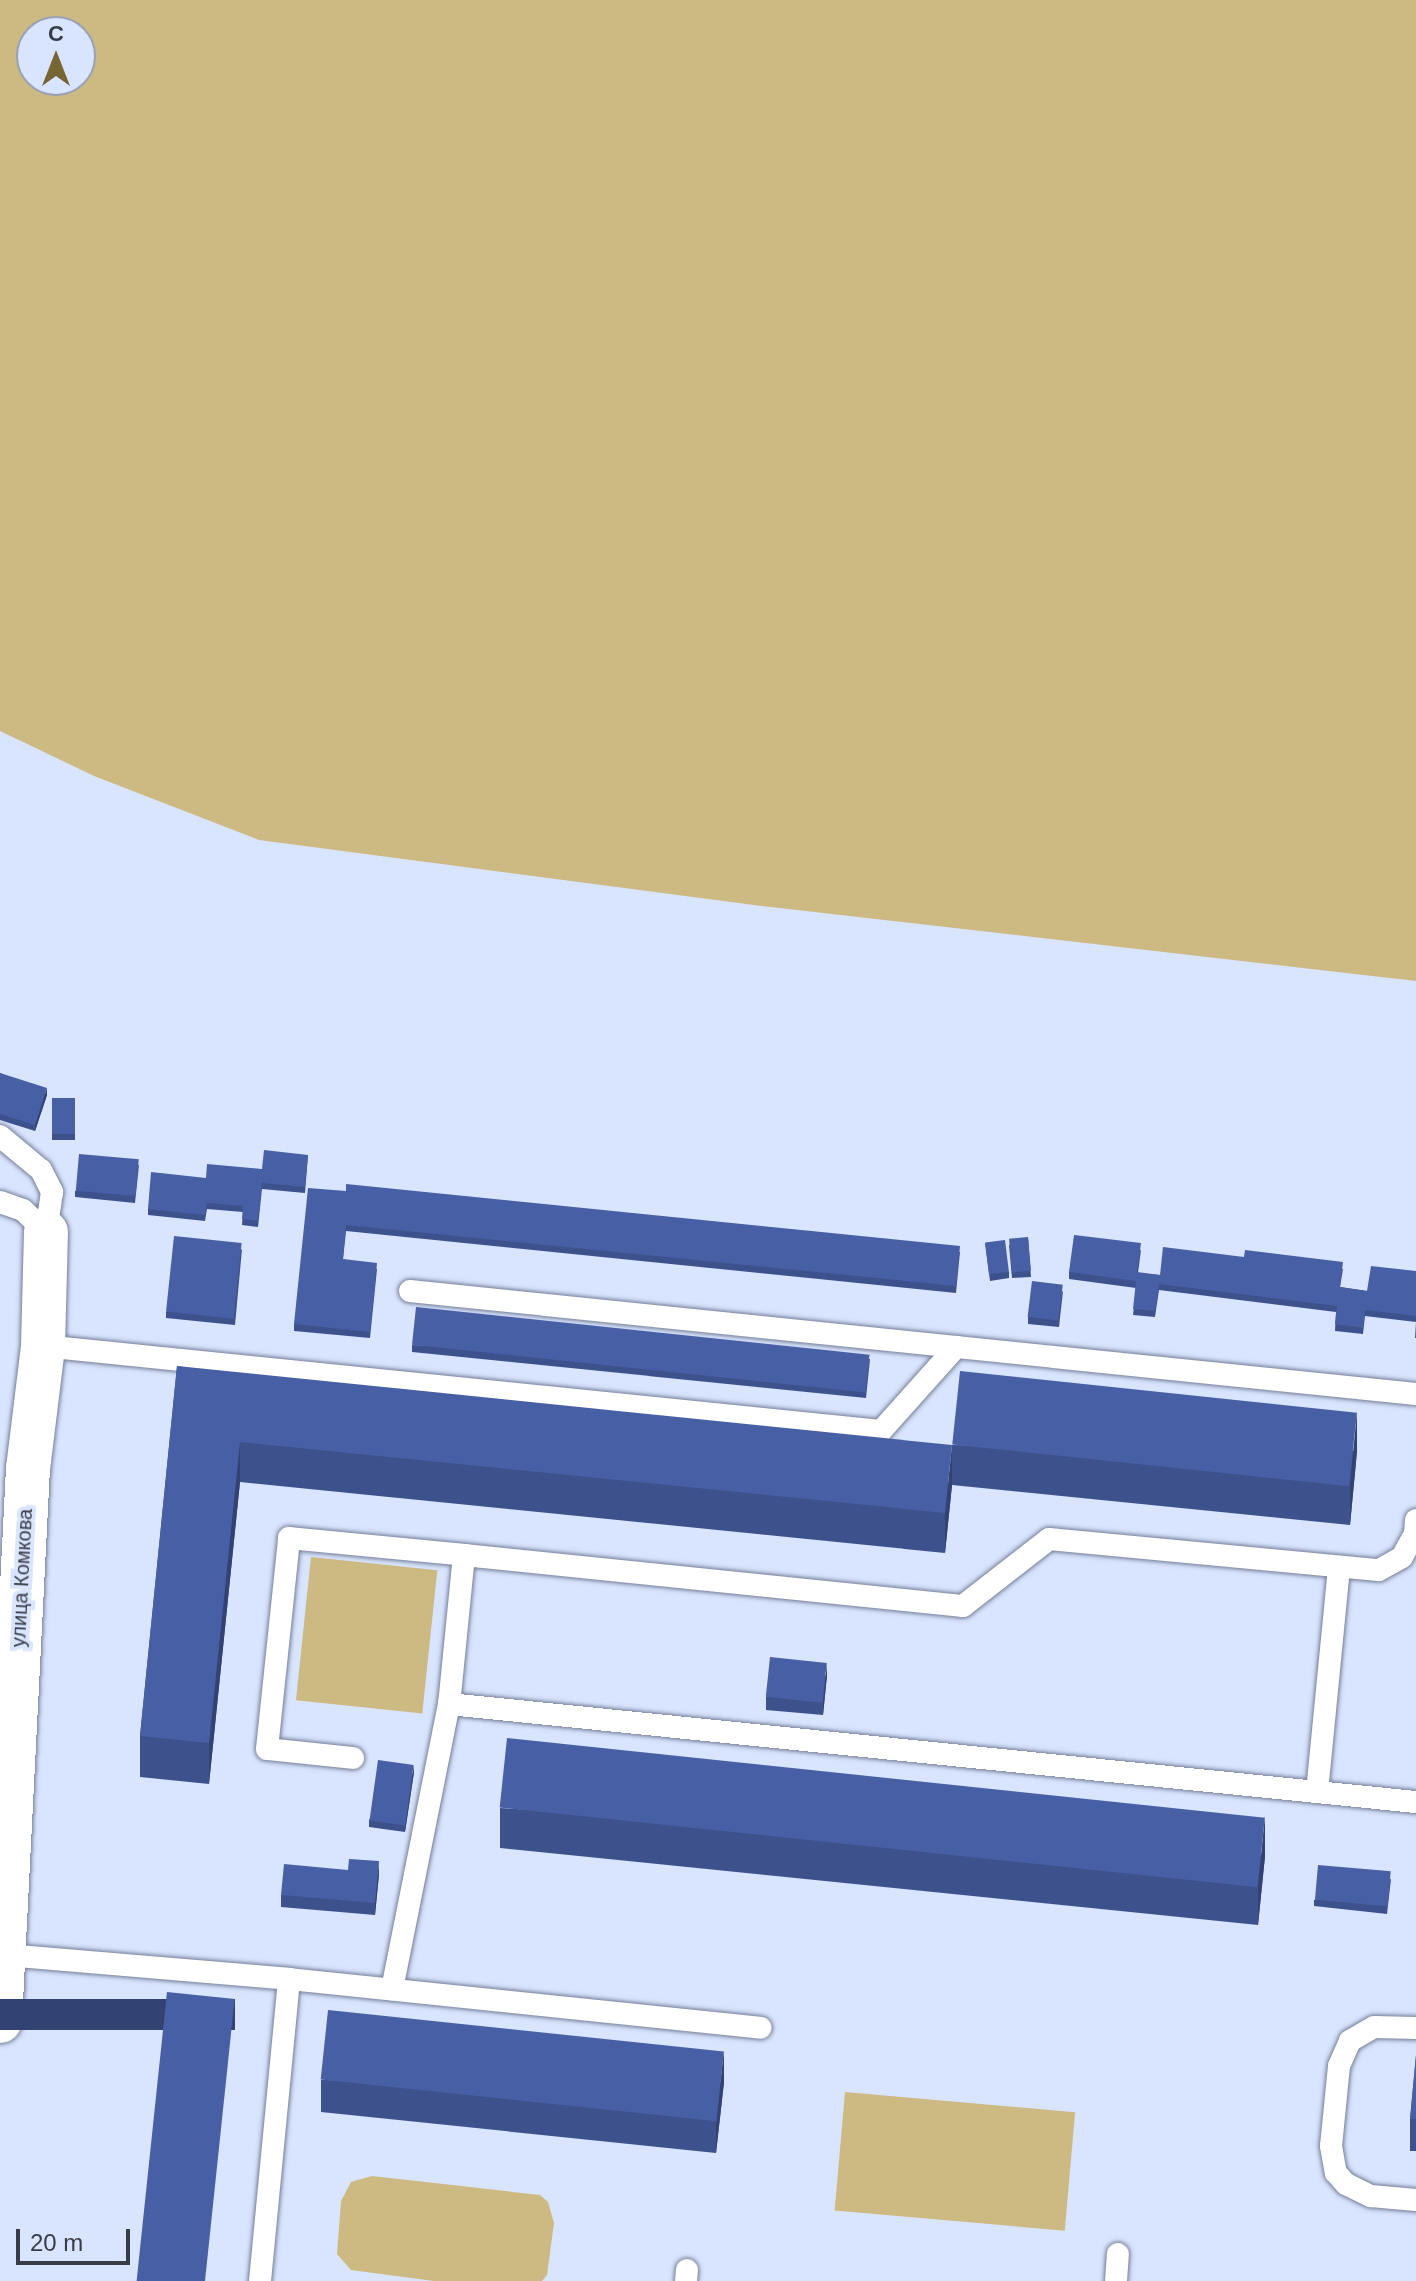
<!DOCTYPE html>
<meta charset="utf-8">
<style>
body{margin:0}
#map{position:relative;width:1416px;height:2281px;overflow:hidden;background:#d9e4fe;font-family:Arial,sans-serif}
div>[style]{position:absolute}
.green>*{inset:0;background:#cdba82;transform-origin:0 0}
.roads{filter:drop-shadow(0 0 2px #747e96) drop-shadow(0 0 2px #747e96)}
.service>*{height:22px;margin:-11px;padding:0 11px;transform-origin:11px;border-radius:11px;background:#fff}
.minor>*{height:44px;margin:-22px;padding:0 22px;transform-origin:22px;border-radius:22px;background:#fff}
.wall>*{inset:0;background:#3d528d;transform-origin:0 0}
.shaded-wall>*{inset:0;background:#324273;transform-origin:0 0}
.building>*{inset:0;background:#475fa4;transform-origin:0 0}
span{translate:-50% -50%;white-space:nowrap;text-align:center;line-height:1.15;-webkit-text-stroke:8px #d9e4fe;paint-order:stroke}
.street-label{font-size:20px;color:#383c46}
.north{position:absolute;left:16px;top:16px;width:80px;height:80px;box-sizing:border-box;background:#d9e4fe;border:2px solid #99a1b4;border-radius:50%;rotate:0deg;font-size:22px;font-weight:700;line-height:32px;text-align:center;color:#383c46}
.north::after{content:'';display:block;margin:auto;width:28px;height:36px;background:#776634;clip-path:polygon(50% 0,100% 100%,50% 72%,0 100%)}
.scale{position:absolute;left:16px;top:2229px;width:114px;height:36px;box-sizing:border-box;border:4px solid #383c46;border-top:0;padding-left:10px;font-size:24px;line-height:28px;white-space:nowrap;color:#383c46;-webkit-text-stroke:6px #d9e4fe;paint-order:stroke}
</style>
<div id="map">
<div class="green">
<i style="clip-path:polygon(evenodd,0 0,1416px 0,1416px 981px,754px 905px,259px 840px,94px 776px,0 731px,0 0,32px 32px,80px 32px,80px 80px,32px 80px,32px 32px)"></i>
<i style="left:311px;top:1557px;width:127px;height:144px;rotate:6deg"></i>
<i style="left:845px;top:2092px;width:231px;height:119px;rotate:5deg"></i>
<i style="clip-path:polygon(372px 2176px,540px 2195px,548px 2202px,554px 2223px,547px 2275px,542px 2281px,434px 2281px,351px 2270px,337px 2254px,341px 2201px,351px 2182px)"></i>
</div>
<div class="roads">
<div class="service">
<i style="left:0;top:1136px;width:53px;rotate:39.7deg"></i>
<i style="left:41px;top:1170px;width:25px;rotate:63deg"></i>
<i style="left:52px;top:1192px;width:40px;rotate:98.5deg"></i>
<i style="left:0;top:1202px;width:24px;rotate:19deg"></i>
<i style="left:23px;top:1210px;width:32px;rotate:44deg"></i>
<i style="left:410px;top:1291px;width:1011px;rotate:5.85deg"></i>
<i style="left:43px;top:1346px;width:842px;rotate:5.79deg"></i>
<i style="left:881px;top:1431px;width:113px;rotate:-48.2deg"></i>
<i style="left:464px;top:1555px;width:502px;rotate:5.84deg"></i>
<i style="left:963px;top:1606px;width:109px;rotate:-37.9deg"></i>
<i style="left:1049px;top:1539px;width:331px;rotate:5.4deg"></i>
<i style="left:1379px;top:1570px;width:26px;rotate:-29deg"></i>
<i style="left:1402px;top:1557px;width:26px;rotate:-61deg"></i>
<i style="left:1415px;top:1534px;width:14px;rotate:-86deg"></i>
<i style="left:449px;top:1704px;width:972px;rotate:5.79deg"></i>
<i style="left:353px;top:1758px;width:86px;rotate:-174deg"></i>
<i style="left:267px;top:1749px;width:212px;rotate:-84deg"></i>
<i style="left:289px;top:1538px;width:176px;rotate:5.5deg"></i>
<i style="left:464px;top:1555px;width:150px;rotate:95.7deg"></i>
<i style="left:449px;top:1704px;width:291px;rotate:101.3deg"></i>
<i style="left:1317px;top:1792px;width:224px;rotate:-84.4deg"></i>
<i style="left:5px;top:1955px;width:285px;rotate:4.8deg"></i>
<i style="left:289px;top:1979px;width:474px;rotate:5.9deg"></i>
<i style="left:1416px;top:2028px;width:42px;rotate:-178.6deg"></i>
<i style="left:1374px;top:2027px;width:28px;rotate:150deg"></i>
<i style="left:1350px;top:2041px;width:27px;rotate:114deg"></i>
<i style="left:1339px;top:2066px;width:80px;rotate:95.7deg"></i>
<i style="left:1331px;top:2146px;width:27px;rotate:80deg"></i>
<i style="left:1336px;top:2173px;width:15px;rotate:48deg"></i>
<i style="left:1346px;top:2184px;width:28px;rotate:26deg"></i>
<i style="left:1371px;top:2196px;width:45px;rotate:5.1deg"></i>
<i style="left:260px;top:2281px;width:303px;rotate:-84.5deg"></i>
<i style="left:686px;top:2281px;width:11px;rotate:-85deg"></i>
<i style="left:1116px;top:2281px;width:27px;rotate:-86deg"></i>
</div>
<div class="minor">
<i style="left:0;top:2021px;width:553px;rotate:-87.1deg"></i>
<i style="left:28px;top:1469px;width:124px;rotate:-83deg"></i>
<i style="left:43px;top:1346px;width:114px;rotate:-88.5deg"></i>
</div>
</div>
<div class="wall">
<i style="clip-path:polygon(0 1073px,47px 1095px,35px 1131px,0 1120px)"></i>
<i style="left:52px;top:1098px;width:23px;height:42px"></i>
<i style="clip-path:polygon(308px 1155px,305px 1193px,262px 1189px,258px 1227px,242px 1225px,243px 1212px,207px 1209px,205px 1221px,148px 1215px,148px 1209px,206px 1178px,262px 1169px)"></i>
<i style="clip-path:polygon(139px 1165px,135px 1203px,75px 1197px,75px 1191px)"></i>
<i style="clip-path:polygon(346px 1191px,960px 1252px,956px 1293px,346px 1231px,343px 1259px,377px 1269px,370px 1338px,294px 1331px,294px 1324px)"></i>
<i style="clip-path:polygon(1028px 1237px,1031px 1277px,1012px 1278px,1009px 1245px)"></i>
<i style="clip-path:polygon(985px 1243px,1009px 1272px,1009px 1278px,990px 1281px)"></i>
<i style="clip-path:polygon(242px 1249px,235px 1325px,166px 1318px,166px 1312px)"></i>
<i style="clip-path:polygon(1141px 1250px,1138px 1273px,1160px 1275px,1343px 1269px,1340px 1287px,1367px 1291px,1416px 1271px,1416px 1338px,1415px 1338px,1416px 1322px,1365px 1316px,1363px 1334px,1335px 1331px,1336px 1312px,1159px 1290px,1155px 1317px,1133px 1315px,1136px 1288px,1069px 1279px,1069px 1272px)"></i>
<i style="clip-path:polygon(1063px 1291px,1059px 1327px,1028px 1324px,1028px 1317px)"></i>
<i style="clip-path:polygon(412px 1345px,870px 1359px,866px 1398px,412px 1352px)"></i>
<i style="clip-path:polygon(177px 1366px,952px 1485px,945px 1553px,240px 1482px,209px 1784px,140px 1777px,140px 1736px)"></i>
<i style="clip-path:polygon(952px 1445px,1357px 1451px,1350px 1525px,952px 1485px)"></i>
<i style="clip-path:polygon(827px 1675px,823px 1715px,766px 1710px,766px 1697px)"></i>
<i style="clip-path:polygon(414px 1772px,405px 1832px,369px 1827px,369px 1820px)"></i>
<i style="clip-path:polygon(500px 1808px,1265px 1856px,1258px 1925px,500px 1848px)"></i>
<i style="clip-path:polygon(379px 1874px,375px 1915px,281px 1907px,281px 1895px)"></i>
<i style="clip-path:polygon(1391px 1879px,1387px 1914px,1314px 1906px,1314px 1900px)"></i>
<i style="clip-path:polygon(1416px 2055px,1416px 2151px,1410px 2151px,1410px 2119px)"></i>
<i style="clip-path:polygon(321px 2080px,724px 2082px,716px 2153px,321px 2112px)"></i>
</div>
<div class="shaded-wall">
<i style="clip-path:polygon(47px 1088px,47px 1095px,35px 1131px,35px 1125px)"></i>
<i style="clip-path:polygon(1357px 1411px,1357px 1451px,1350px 1525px,1350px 1485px)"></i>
<i style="clip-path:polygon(240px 1442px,240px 1482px,209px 1784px,209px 1743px)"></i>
<i style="clip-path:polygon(952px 1445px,952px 1485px,945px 1553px,945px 1513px)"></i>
<i style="clip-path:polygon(827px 1663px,827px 1675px,823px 1715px,823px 1703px)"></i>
<i style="clip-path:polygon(414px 1765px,414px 1772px,405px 1832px,405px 1826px)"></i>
<i style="clip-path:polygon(1265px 1816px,1265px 1856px,1258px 1925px,1258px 1885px)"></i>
<i style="clip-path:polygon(379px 1861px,379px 1874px,375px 1915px,375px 1903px)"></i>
<i style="left:235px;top:1999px;width:31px;height:283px;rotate:90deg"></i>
<i style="clip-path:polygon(724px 2050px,724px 2082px,716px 2153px,716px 2121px)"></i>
</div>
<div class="building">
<i style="clip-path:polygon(0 1073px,47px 1088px,35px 1125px,0 1114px)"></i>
<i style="left:52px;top:1098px;width:23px;height:36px"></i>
<i style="clip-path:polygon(264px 1150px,308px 1155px,305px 1187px,262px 1183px,258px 1221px,242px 1219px,243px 1206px,207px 1203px,205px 1215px,148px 1209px,151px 1172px,206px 1178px,207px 1164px,262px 1169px)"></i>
<i style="left:79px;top:1154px;width:60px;height:37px;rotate:5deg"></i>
<i style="clip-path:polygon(346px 1184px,960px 1246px,956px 1286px,346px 1225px,343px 1259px,377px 1263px,370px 1332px,294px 1324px,308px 1188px,346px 1191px)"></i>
<i style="clip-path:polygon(1074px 1235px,1141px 1243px,1137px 1272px,1160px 1275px,1163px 1247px,1244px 1257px,1245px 1250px,1343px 1262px,1340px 1287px,1367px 1291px,1371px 1266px,1416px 1271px,1416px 1316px,1365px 1310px,1363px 1328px,1335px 1324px,1337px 1306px,1159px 1284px,1155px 1311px,1133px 1309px,1136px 1281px,1069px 1272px)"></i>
<i style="left:174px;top:1236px;width:68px;height:76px;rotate:6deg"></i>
<i style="left:1028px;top:1237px;width:34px;height:19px;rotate:85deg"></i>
<i style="left:1005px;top:1240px;width:32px;height:20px;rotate:83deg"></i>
<i style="left:1032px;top:1281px;width:31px;height:36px;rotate:7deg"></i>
<i style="left:416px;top:1307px;width:456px;height:38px;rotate:6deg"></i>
<i style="clip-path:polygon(177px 1366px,952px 1445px,945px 1513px,240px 1442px,209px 1743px,140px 1736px)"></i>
<i style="left:960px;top:1371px;width:399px;height:74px;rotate:6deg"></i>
<i style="left:770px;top:1657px;width:57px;height:40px;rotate:6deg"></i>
<i style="left:507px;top:1738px;width:762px;height:70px;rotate:6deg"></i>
<i style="left:378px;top:1760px;width:36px;height:61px;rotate:8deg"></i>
<i style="clip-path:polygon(349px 1859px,379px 1861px,375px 1903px,281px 1895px,284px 1864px,348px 1870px)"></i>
<i style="left:1318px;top:1865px;width:73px;height:35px;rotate:5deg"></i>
<i style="left:167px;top:1992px;width:68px;height:291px;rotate:6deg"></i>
<i style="left:328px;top:2010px;width:398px;height:70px;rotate:6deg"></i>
<i style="clip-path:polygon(1416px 2055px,1416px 2119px,1410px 2119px)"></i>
</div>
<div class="street-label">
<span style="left:22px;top:1578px;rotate:-87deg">улица Комкова</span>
</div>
<div class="north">С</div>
<div class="scale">20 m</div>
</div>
